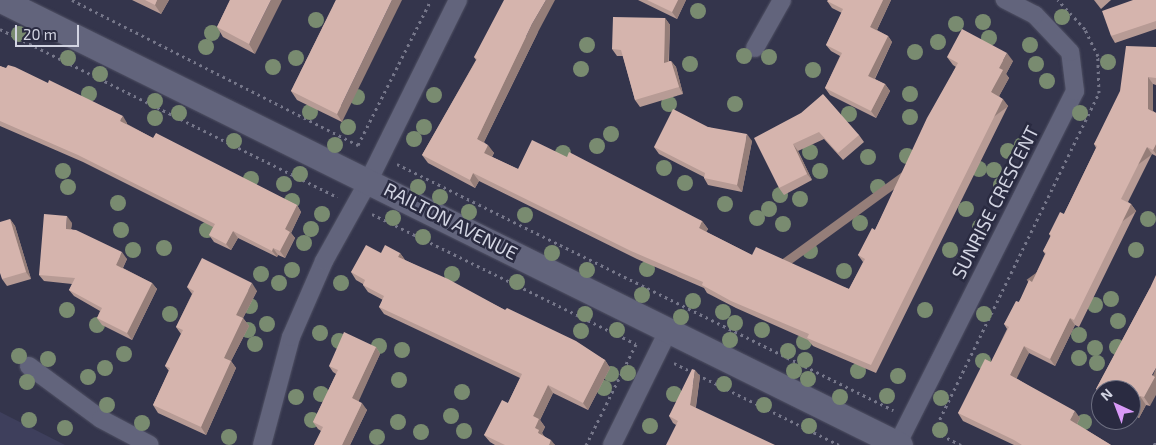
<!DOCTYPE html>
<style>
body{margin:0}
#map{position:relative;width:1156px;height:445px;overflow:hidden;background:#34354c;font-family:"Exo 2",sans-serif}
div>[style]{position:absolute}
.built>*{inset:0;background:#3e3f5c}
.path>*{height:3px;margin-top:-1.5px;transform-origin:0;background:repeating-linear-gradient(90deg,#76778a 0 2.5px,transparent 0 6.5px)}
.roads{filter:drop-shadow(0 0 1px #4f5063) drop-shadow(0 0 1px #4f5063)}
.street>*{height:18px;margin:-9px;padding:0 9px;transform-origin:9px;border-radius:9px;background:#62647c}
.secondary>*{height:25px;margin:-12.5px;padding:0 12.5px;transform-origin:12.5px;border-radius:12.5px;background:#62647c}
.trees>*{width:16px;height:16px;margin:-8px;border-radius:50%;background:#798b70}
.wall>*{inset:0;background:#b79b95}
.shaded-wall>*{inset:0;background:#957e79;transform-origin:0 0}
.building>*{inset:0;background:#d5b4ad}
span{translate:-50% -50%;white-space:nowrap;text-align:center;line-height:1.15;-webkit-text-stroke:5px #2a2b41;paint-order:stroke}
.street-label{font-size:19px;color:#d2d4e2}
.north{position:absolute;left:1091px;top:380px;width:50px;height:50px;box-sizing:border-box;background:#2a2b41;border:1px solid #6d6f81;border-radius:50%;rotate:317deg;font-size:14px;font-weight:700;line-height:20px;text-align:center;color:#d2d4e2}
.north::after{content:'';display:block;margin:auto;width:18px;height:22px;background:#d99af8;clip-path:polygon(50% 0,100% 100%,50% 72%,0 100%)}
.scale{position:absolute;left:15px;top:25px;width:64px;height:22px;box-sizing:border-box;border:2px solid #d2d4e2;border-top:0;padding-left:6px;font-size:15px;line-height:18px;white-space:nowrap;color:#d2d4e2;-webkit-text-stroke:4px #2a2b41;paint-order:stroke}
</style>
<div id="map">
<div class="built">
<i style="clip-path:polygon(0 412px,65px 445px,0 445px)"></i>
</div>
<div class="path">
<i style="left:72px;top:0;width:321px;rotate:26.9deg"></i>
<i style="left:358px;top:145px;width:162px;rotate:-63.3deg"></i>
<i style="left:0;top:29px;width:377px;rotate:26.5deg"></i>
<i style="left:397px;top:164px;width:554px;rotate:26.38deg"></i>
<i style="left:372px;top:214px;width:294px;rotate:26.2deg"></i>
<i style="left:636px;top:344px;width:113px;rotate:116.3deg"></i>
<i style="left:674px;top:363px;width:184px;rotate:26.4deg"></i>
<i style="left:961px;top:445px;width:30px;rotate:-153deg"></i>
<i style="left:934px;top:431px;width:376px;rotate:-64deg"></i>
<i style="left:1099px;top:93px;width:37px;rotate:-92deg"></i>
<i style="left:1098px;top:56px;width:30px;rotate:-116deg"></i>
<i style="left:1085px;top:29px;width:40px;rotate:-133deg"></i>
<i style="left:1154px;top:445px;width:4px;rotate:-56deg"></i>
</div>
<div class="roads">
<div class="street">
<i style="left:755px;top:48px;width:55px;rotate:-60.6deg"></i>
<i style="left:29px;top:366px;width:89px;rotate:36.4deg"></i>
<i style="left:101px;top:419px;width:55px;rotate:28deg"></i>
<i style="left:262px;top:445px;width:112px;rotate:-75deg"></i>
<i style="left:291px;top:337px;width:83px;rotate:-66.5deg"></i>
<i style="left:324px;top:261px;width:93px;rotate:-60.9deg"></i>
<i style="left:369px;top:180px;width:201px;rotate:-63.7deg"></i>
<i style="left:612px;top:445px;width:127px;rotate:-63.8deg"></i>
<i style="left:897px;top:445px;width:396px;rotate:-63.3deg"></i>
<i style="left:1075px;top:91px;width:39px;rotate:-97deg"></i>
<i style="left:1070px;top:52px;width:51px;rotate:-133.4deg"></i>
<i style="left:1035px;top:15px;width:34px;rotate:-153deg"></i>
</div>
<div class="secondary">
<i style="left:1px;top:0;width:1003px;rotate:26.34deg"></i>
</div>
</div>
<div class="trees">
<i style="left:698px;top:11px"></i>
<i style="left:1062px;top:17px"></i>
<i style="left:316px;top:20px"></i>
<i style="left:983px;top:22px"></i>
<i style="left:956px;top:24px"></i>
<i style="left:212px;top:33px"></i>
<i style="left:19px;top:34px"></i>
<i style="left:989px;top:38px"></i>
<i style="left:938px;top:42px"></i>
<i style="left:587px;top:45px"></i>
<i style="left:1030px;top:45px"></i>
<i style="left:206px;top:47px"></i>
<i style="left:915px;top:52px"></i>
<i style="left:744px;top:56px"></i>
<i style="left:769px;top:57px"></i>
<i style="left:68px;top:58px"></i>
<i style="left:296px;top:58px"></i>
<i style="left:1108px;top:62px"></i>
<i style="left:690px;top:64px"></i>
<i style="left:1036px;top:64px"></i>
<i style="left:273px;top:67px"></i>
<i style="left:581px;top:69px"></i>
<i style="left:813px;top:70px"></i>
<i style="left:100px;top:74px"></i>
<i style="left:1047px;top:81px"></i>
<i style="left:89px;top:94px"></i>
<i style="left:910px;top:94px"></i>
<i style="left:434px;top:95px"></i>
<i style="left:357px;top:97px"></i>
<i style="left:155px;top:101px"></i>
<i style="left:669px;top:104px"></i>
<i style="left:735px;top:104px"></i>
<i style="left:310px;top:112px"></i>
<i style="left:179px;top:113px"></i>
<i style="left:1080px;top:113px"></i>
<i style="left:849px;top:114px"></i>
<i style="left:910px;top:117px"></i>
<i style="left:155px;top:118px"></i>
<i style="left:348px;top:127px"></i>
<i style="left:424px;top:127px"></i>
<i style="left:611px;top:134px"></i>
<i style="left:414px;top:139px"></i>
<i style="left:234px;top:141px"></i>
<i style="left:335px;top:145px"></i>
<i style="left:1022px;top:145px"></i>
<i style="left:597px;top:146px"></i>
<i style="left:1008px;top:151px"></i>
<i style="left:810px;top:152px"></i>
<i style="left:563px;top:153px"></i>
<i style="left:907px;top:156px"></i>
<i style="left:868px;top:157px"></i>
<i style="left:664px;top:168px"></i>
<i style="left:979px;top:169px"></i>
<i style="left:994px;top:170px"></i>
<i style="left:63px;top:171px"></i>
<i style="left:820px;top:171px"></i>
<i style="left:300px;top:174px"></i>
<i style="left:251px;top:179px"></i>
<i style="left:685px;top:183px"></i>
<i style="left:284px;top:184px"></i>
<i style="left:1001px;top:185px"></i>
<i style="left:68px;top:187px"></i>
<i style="left:418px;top:187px"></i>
<i style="left:878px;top:187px"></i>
<i style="left:780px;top:195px"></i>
<i style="left:440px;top:197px"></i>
<i style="left:800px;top:199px"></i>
<i style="left:292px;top:201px"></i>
<i style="left:118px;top:203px"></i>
<i style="left:725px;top:204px"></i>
<i style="left:769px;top:209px"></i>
<i style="left:966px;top:209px"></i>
<i style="left:469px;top:212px"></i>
<i style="left:322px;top:214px"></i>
<i style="left:525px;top:215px"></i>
<i style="left:393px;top:218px"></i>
<i style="left:757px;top:218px"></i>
<i style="left:1148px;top:219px"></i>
<i style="left:860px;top:223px"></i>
<i style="left:783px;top:224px"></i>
<i style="left:980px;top:227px"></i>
<i style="left:311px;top:229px"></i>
<i style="left:121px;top:230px"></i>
<i style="left:207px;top:230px"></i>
<i style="left:423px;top:237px"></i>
<i style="left:304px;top:243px"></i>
<i style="left:164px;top:248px"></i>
<i style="left:133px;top:250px"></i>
<i style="left:950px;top:250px"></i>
<i style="left:1136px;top:250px"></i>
<i style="left:810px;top:251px"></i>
<i style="left:552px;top:253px"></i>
<i style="left:647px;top:269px"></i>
<i style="left:292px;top:270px"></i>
<i style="left:587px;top:270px"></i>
<i style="left:844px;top:271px"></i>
<i style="left:261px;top:274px"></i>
<i style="left:452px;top:274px"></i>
<i style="left:517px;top:282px"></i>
<i style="left:279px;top:283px"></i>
<i style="left:341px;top:283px"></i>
<i style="left:642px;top:295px"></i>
<i style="left:1111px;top:299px"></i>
<i style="left:693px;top:301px"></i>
<i style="left:1095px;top:305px"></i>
<i style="left:250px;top:306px"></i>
<i style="left:67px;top:310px"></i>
<i style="left:925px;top:310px"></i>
<i style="left:723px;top:312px"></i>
<i style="left:170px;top:314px"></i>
<i style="left:585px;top:314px"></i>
<i style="left:984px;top:314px"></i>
<i style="left:681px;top:317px"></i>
<i style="left:1118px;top:321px"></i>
<i style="left:735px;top:323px"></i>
<i style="left:267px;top:324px"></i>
<i style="left:97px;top:325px"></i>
<i style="left:248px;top:330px"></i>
<i style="left:617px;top:330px"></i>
<i style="left:762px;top:330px"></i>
<i style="left:581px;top:331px"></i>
<i style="left:320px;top:333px"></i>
<i style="left:1079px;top:335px"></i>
<i style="left:730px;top:340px"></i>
<i style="left:339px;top:341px"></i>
<i style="left:804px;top:342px"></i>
<i style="left:255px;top:344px"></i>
<i style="left:379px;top:346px"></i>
<i style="left:1117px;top:347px"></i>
<i style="left:1095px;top:348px"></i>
<i style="left:402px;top:350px"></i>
<i style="left:788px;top:351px"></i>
<i style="left:124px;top:354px"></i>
<i style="left:19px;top:356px"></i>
<i style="left:1079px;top:358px"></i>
<i style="left:48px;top:359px"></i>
<i style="left:805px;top:360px"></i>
<i style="left:983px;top:361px"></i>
<i style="left:1097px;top:363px"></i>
<i style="left:105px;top:368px"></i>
<i style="left:794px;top:371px"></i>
<i style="left:858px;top:371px"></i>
<i style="left:628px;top:373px"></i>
<i style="left:611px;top:374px"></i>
<i style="left:898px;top:376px"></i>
<i style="left:88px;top:377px"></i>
<i style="left:808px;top:379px"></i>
<i style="left:399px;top:380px"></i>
<i style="left:27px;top:382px"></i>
<i style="left:724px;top:384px"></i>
<i style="left:604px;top:388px"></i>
<i style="left:462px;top:392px"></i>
<i style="left:321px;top:394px"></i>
<i style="left:674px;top:394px"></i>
<i style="left:887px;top:396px"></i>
<i style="left:296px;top:397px"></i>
<i style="left:840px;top:397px"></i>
<i style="left:941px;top:398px"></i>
<i style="left:107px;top:405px"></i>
<i style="left:764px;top:405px"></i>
<i style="left:451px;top:416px"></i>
<i style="left:29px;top:420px"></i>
<i style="left:312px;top:420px"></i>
<i style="left:398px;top:422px"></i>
<i style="left:1084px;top:422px"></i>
<i style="left:142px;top:423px"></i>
<i style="left:650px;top:426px"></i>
<i style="left:809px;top:426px"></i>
<i style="left:65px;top:428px"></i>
<i style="left:940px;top:430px"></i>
<i style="left:464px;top:431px"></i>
<i style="left:421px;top:432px"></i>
<i style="left:229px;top:437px"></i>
<i style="left:377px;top:437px"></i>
</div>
<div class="wall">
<i style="clip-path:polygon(132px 0,169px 0,161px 14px)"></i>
<i style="clip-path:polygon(230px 0,255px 54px,223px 37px,217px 27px)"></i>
<i style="clip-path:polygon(336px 0,342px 122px,297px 100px,291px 91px)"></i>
<i style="clip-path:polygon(638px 0,686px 0,677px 19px)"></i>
<i style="clip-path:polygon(891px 0,877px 30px,888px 36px,892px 42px,875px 79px,885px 84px,890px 91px,876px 118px,830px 95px,825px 88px,840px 56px,831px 51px,826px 45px,842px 13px,832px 8px,827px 1px)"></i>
<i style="clip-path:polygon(1094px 0,1111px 0,1101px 9px)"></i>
<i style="clip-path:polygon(1156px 0,1156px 29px,1115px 43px,1111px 36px)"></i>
<i style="clip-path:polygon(665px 18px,670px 25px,669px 61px,671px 61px,676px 67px,683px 94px,640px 107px,635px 100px,623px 56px,617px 56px,612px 49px)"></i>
<i style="clip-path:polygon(538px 32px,484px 142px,494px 153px,492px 157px,518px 169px,702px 221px,708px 229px,706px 232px,752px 255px,849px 289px,863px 262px,858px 255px,875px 230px,956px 67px,953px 65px,947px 57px,1013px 61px,1006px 74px,1009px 78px,999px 96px,1008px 106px,876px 373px,813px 346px,808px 340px,736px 308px,707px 293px,704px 288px,637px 259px,479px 181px,475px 188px,428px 163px,422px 155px,476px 60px,474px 57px)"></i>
<i style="clip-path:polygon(1156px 47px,1156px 85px,1153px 84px,1153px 111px,1156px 113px,1156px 156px,1152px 154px,1128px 202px,1131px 204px,1136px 211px,1079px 327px,1075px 325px,1055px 366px,1029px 353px,1016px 378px,1080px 418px,1077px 424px,1111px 445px,1014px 445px,963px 421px,958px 413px,991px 362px,1007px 329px,1004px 324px,1032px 282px,1045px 254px,1043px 251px,1051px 237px,1049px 234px,1064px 214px,1096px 148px,1094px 144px)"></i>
<i style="clip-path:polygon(0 66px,127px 123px,127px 124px,153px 138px,297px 205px,301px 212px,291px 233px,295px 238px,285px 258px,278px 255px,277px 257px,238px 238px,231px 250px,214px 242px,209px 235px,213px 227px,83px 162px,0 126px)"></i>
<i style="clip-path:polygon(801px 113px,859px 135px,864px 142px,843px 160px,824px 139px,798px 151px,812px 180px,784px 195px,779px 188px)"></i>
<i style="clip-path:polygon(708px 127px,752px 141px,742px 192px,708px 185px,704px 178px,704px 177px,659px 154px,654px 147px)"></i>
<i style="clip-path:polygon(10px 219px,15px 226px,31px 279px,7px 286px,2px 279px)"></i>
<i style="clip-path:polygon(72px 223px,71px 229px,127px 259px,123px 268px,152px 283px,157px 289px,132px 340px,102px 325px,97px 318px,100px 311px,74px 296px,69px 290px,72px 284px,44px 281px,39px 275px)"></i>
<i style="clip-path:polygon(381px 253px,400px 253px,405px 260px,605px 360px,610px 368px,588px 410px,553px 393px,540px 420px,545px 427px,542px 433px,544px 436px,555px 445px,495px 445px,490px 442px,484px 435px,508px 403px,520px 378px,384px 314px,379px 307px,383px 300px,368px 292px,363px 285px,363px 284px,356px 280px,351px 272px)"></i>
<i style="clip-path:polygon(187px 287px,257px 291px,243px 318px,249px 326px,231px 361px,236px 368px,206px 435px,158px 413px,153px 405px,169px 371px,165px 366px,181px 334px,176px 327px,192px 294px)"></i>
<i style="clip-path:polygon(1150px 288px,1150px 406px,1146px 405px,1139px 418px,1131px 414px,1131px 390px,1101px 390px,1101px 396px,1096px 389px)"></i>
<i style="clip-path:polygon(376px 347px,380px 354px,358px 401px,367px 410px,350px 445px,314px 445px,321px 431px,318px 429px,313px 422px,336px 374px,333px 372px,329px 366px)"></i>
<i style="clip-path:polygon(700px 376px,696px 407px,676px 425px,673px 423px,669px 416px)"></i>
</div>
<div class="shaded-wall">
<i style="clip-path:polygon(157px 0,169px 0,161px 14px,155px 5px)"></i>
<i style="clip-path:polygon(271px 0,282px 0,255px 54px,249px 44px)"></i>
<i style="clip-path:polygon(392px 0,402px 0,342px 122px,337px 114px)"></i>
<i style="clip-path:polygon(546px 0,555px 0,538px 32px,482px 146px,477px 139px,532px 24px)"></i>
<i style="clip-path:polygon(678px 0,686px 0,677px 19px,672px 12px)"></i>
<i style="clip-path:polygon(883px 0,891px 0,875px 34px,870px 27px)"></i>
<i style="clip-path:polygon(665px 18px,670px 25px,668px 69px,664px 63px)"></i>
<i style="clip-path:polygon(888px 36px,892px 42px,873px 82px,868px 76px)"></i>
<i style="clip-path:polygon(1007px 53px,1013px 61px,1006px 74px,1009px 78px,997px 100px,991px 92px,999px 68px)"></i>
<i style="clip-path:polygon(671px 61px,676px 67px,683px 94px,679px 87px)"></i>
<i style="clip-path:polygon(1148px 77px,1153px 84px,1153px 116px,1148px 109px)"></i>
<i style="clip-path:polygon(885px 84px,890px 91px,876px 118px,871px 111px)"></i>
<i style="left:1003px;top:99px;width:9px;height:297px;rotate:54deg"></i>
<i style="clip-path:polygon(123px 116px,127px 123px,125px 128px,120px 121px)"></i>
<i style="clip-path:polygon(747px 134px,752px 141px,742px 192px,737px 185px)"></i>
<i style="clip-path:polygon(793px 144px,798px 151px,812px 180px,807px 174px)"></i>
<i style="clip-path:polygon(1156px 144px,1156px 154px,1153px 150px)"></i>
<i style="clip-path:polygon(488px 145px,494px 153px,489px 161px,484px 153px)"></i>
<i style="left:1147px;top:147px;width:9px;height:58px;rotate:54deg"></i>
<i style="clip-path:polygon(473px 173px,479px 181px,475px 188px,470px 180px)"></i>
<i style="left:1131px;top:204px;width:9px;height:129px;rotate:54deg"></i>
<i style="clip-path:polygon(297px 205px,301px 212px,291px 233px,295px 238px,285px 258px,280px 251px,285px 229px)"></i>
<i style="clip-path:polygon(67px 216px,72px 223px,70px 236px,66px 229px)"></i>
<i style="clip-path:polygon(10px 219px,15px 226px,31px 279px,26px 272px)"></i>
<i style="clip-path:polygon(702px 221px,708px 229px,704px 236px,699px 228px)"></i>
<i style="clip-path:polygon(233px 231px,238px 238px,231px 250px,226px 244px)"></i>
<i style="clip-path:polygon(273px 248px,278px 255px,277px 257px,272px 251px)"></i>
<i style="clip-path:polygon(122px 252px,127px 259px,121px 271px,116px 265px)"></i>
<i style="clip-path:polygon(400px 253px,405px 260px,398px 257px)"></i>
<i style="clip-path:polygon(152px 283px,157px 289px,132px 340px,127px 333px)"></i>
<i style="clip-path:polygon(252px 283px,257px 291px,243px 318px,249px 326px,231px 361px,236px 368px,206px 435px,201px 427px,224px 358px,236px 315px)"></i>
<i style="clip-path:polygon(1070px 318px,1075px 325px,1055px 366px,1050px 359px)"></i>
<i style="clip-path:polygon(1024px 346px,1029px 353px,1015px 382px,1010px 375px)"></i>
<i style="clip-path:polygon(376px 347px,380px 354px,357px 405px,352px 398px)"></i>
<i style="clip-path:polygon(605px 360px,610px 368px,588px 410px,583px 403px)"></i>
<i style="clip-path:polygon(1156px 368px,1156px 395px,1150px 406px,1144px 397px)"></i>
<i style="clip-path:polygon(695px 370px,700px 376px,695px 412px,690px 405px)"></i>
<i style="clip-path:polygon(548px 385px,553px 393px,540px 420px,545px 427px,542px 433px,544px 437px,538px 433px,535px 428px,533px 416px)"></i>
<i style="clip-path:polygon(1140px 396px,1146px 405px,1139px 418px,1133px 409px)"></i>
<i style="clip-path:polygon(362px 403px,367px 410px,350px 445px,342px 445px)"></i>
<i style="clip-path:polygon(1075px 411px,1080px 418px,1075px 427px,1070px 420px)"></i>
<i style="clip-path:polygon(551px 440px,555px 445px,549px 445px)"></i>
</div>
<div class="building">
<i style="clip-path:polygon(145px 0,157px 0,155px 5px)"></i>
<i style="clip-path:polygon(230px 0,271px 0,249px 44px,217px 27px)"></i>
<i style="clip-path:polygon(336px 0,392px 0,337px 114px,291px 91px)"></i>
<i style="clip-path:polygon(504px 0,546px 0,532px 24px,477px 139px,488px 145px,484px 153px,518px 169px,532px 140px,567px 157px,569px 152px,702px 221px,699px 228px,752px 255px,756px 247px,849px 289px,865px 259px,858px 255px,872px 228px,875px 230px,927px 118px,958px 63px,947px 57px,962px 29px,1007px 53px,999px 68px,1003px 70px,991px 92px,1003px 99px,871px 365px,807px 338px,809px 334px,731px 301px,702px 285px,703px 282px,631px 251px,473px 173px,470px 180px,422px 155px,477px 59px,474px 57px)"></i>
<i style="clip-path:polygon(647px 0,678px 0,672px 12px)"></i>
<i style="clip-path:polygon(828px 0,883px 0,870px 27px,888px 36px,868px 76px,885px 84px,871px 111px,825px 88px,842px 53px,826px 45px,843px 9px,827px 1px)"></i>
<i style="clip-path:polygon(1133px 0,1156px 0,1156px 21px,1111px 36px,1102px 11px)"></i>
<i style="clip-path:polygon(613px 17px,665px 18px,664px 63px,671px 61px,679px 87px,635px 100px,621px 50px,612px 49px)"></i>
<i style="clip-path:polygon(1126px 46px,1156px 47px,1156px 78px,1148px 77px,1148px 109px,1156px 113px,1156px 144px,1153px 150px,1147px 147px,1121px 199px,1131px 204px,1074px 320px,1070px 318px,1050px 359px,1024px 346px,1010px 375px,1075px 411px,1070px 420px,1111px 445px,1022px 445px,1014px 440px,958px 413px,985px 359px,991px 362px,1009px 327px,1004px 324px,1016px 301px,1019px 302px,1029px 280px,1032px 282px,1046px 253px,1043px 251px,1051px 235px,1049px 234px,1060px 212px,1064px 214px,1097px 146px,1094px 144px,1120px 91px)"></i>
<i style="clip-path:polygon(8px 65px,15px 67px,48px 83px,49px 80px,123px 116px,120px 121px,153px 138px,156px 133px,297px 205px,285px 229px,290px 232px,280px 251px,273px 248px,272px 251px,233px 231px,226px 244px,209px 235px,215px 224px,78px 155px,0 121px,0 66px,6px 68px)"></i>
<i style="clip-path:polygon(823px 94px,859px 135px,838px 153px,819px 132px,793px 144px,807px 174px,779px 188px,754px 138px,801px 113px)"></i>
<i style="clip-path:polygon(673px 109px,708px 127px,747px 134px,737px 185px,704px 178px,705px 173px,654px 147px)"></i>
<i style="clip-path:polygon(44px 214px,67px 216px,66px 229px,76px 230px,122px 252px,116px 265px,152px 283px,127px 333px,97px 318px,102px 308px,69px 290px,75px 278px,39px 275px)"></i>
<i style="clip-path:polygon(10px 219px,26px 272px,2px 279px,0 273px,0 222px)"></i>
<i style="clip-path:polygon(366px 245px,381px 253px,385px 245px,400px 253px,398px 257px,448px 279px,505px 310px,507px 308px,576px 341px,605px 360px,583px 403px,548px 385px,533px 416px,539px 419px,535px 428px,539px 430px,538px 433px,551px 440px,549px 445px,505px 445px,484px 435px,502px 400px,508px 403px,522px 374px,379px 307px,384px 296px,363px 285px,365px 280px,351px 272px)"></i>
<i style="clip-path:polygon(202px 258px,252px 283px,236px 315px,243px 318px,224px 358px,231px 361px,201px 427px,153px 405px,170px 368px,165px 366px,183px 330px,176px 327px,194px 291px,187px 287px)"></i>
<i style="clip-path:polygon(1156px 275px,1156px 368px,1152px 375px,1155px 377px,1144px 397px,1140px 396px,1133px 409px,1131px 408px,1131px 390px,1101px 390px,1101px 392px,1096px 389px,1150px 288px)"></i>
<i style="clip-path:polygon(344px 332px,376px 347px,352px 398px,362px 403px,342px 445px,314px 445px,323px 427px,313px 422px,338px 370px,329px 366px)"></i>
<i style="clip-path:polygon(692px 369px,695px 370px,690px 405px,775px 445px,666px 445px,678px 421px,669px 416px)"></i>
</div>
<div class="street-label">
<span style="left:995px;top:202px;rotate:-63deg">SUNRISE CRESCENT</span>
<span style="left:451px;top:221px;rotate:27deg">RAILTON AVENUE</span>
</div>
<div class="north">N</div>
<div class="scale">20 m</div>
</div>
